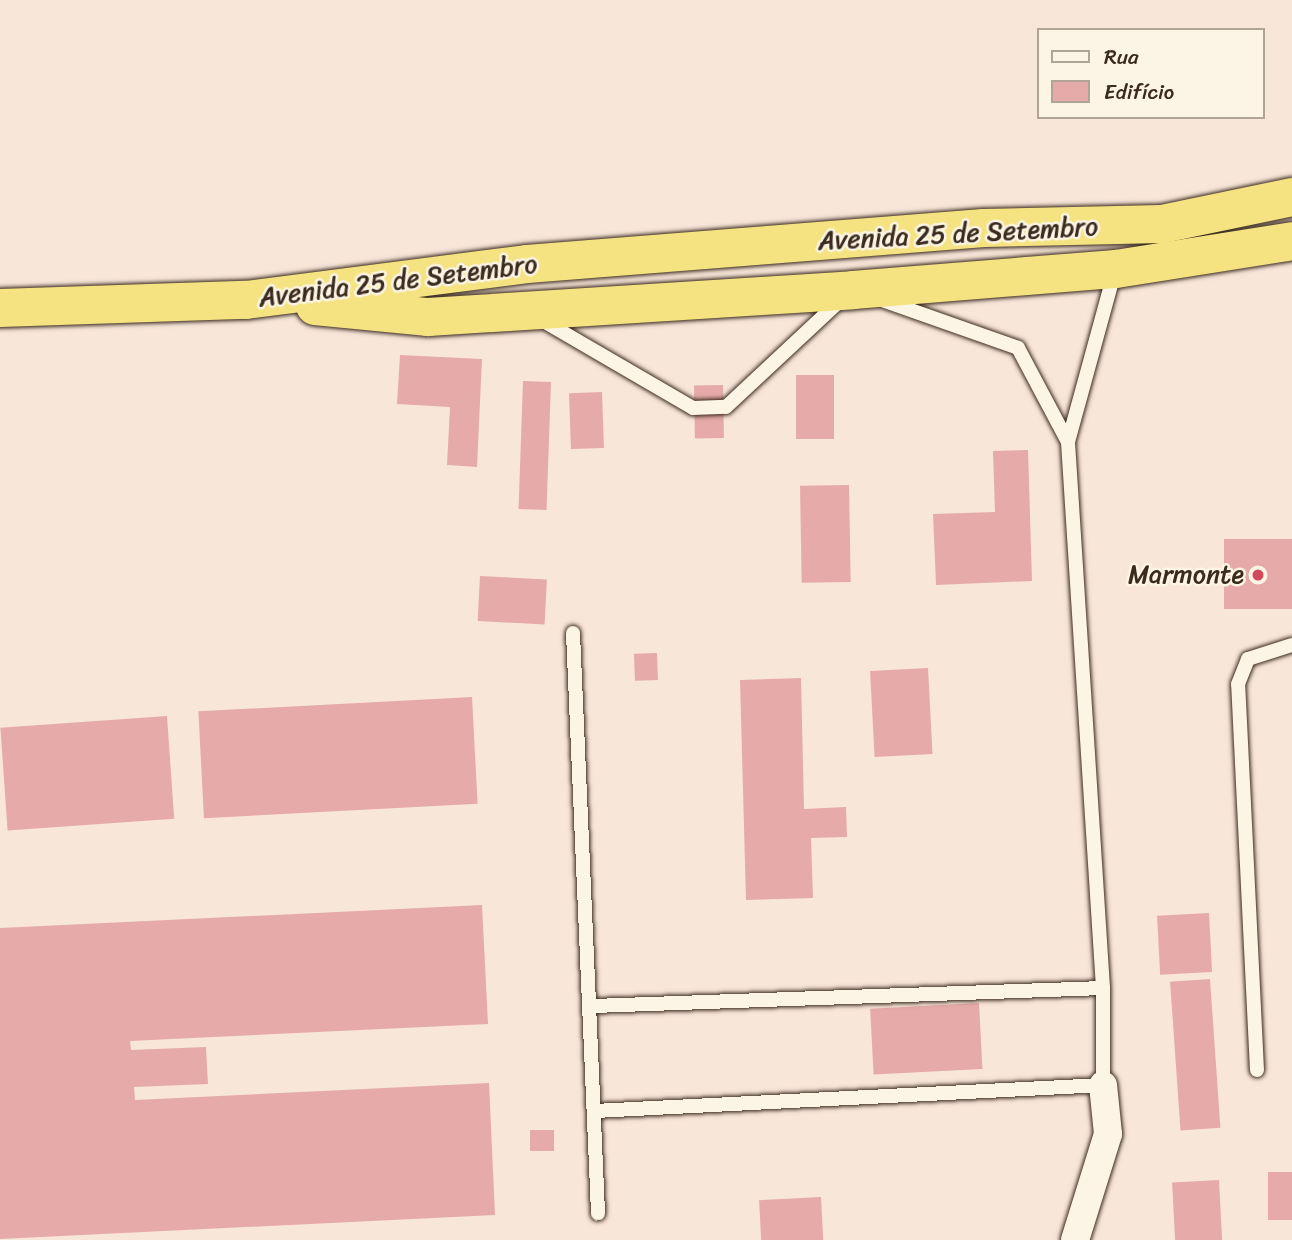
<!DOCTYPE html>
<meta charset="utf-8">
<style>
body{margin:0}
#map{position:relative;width:1292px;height:1240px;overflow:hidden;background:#f8e6d9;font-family:Sriracha,sans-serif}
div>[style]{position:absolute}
.building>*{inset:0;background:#e6aba8;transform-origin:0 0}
.roads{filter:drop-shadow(0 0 2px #3b2a1e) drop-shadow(0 0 2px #3b2a1e)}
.lane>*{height:14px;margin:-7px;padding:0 7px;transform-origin:7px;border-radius:7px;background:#fcf5e5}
.street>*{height:28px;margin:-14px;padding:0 14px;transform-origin:14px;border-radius:14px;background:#fcf5e5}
.highway>*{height:38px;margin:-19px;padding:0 19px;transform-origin:19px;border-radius:19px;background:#f5e382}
.dots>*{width:19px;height:19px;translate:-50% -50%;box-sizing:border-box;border:4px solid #fcf5e5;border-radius:50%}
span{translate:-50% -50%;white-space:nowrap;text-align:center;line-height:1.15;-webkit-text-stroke:5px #fcf5e5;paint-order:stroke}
.street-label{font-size:26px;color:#3b2a1e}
.poi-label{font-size:26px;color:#3b2a1e}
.right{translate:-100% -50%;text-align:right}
.legend{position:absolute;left:1037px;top:28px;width:228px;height:91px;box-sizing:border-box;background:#fcf5e5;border:2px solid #afa495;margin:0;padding:9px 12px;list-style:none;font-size:21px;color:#3b2a1e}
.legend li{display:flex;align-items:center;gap:14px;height:35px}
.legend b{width:35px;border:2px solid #afa495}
</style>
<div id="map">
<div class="building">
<i style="clip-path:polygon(400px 355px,482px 359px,477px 467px,447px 465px,450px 407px,397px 404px)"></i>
<i style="left:834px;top:375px;width:64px;height:38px;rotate:90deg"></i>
<i style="left:523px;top:381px;width:28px;height:128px;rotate:2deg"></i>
<i style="left:723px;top:385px;width:53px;height:29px;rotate:89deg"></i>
<i style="left:602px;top:392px;width:56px;height:33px;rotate:88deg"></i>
<i style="clip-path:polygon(1028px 450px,1032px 581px,936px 585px,933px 514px,995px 512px,993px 451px)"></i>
<i style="left:849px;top:485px;width:97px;height:49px;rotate:89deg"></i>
<i style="left:1292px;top:539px;width:70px;height:68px;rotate:90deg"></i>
<i style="left:480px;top:576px;width:67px;height:45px;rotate:3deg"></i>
<i style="left:657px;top:653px;width:27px;height:23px;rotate:88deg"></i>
<i style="left:928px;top:668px;width:86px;height:58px;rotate:87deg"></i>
<i style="clip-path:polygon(801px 678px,804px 809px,846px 807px,847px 837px,811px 838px,813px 898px,746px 900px,740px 680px)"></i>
<i style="left:472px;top:697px;width:107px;height:274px;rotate:87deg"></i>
<i style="left:167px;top:716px;width:103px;height:167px;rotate:86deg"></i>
<i style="clip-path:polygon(482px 905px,488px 1024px,130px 1041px,131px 1050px,206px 1047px,208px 1084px,134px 1087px,135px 1100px,489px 1083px,495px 1215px,0 1239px,0 928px)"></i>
<i style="left:1209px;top:913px;width:59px;height:52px;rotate:87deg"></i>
<i style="left:1210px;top:979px;width:149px;height:40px;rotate:86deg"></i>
<i style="left:979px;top:1003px;width:66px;height:109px;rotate:87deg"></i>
<i style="left:554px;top:1130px;width:21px;height:24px;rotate:90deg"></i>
<i style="left:1292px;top:1172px;width:48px;height:24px;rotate:90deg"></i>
<i style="left:1219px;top:1180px;width:60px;height:47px;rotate:87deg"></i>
<i style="left:821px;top:1197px;width:43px;height:62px;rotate:87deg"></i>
</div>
<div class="roads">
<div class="lane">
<i style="left:882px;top:300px;width:144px;rotate:19.4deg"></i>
<i style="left:1018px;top:348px;width:106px;rotate:62deg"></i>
<i style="left:540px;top:319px;width:177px;rotate:30.2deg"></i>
<i style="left:693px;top:408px;width:33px;rotate:-2deg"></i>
<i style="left:726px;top:407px;width:158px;rotate:-43deg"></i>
<i style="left:573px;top:633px;width:581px;rotate:87.53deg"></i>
<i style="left:593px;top:1006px;width:510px;rotate:-2.02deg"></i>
<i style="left:1257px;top:1070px;width:386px;rotate:-92.8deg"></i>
<i style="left:1238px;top:684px;width:27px;rotate:-68deg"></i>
<i style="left:1248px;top:659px;width:46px;rotate:-17.7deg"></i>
<i style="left:595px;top:1111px;width:509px;rotate:-2.93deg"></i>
<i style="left:1103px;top:1085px;width:97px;rotate:-90deg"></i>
<i style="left:1103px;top:988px;width:547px;rotate:-93.67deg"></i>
<i style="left:1068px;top:442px;width:178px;rotate:-74.7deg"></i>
</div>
<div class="street">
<i style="left:1075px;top:1240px;width:111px;rotate:-72.7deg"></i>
<i style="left:1108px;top:1134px;width:49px;rotate:-95.8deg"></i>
</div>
<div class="highway">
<i style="left:315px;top:306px;width:114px;rotate:5.6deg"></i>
<i style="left:428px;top:317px;width:426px;rotate:-3.6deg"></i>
<i style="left:853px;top:290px;width:264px;rotate:-4.6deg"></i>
<i style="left:1116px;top:269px;width:178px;rotate:-9deg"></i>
<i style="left:0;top:308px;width:246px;rotate:-1.9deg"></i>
<i style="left:246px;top:300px;width:283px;rotate:-7.3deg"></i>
<i style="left:527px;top:264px;width:458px;rotate:-4.5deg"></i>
<i style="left:984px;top:228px;width:178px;rotate:-1.3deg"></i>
<i style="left:1162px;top:224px;width:133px;rotate:-11.7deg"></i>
</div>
</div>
<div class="dots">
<i style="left:1258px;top:575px;background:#d1495b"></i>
</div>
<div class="street-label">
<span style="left:958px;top:234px;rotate:-3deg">Avenida 25 de Setembro</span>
<span style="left:398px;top:281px;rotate:-7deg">Avenida 25 de Setembro</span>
</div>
<div class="poi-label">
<span class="right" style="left:1244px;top:575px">Marmonte</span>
</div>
<ul class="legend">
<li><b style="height:9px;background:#fcf5e5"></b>Rua</li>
<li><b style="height:19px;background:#e6aba8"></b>Edifício</li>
</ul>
</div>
